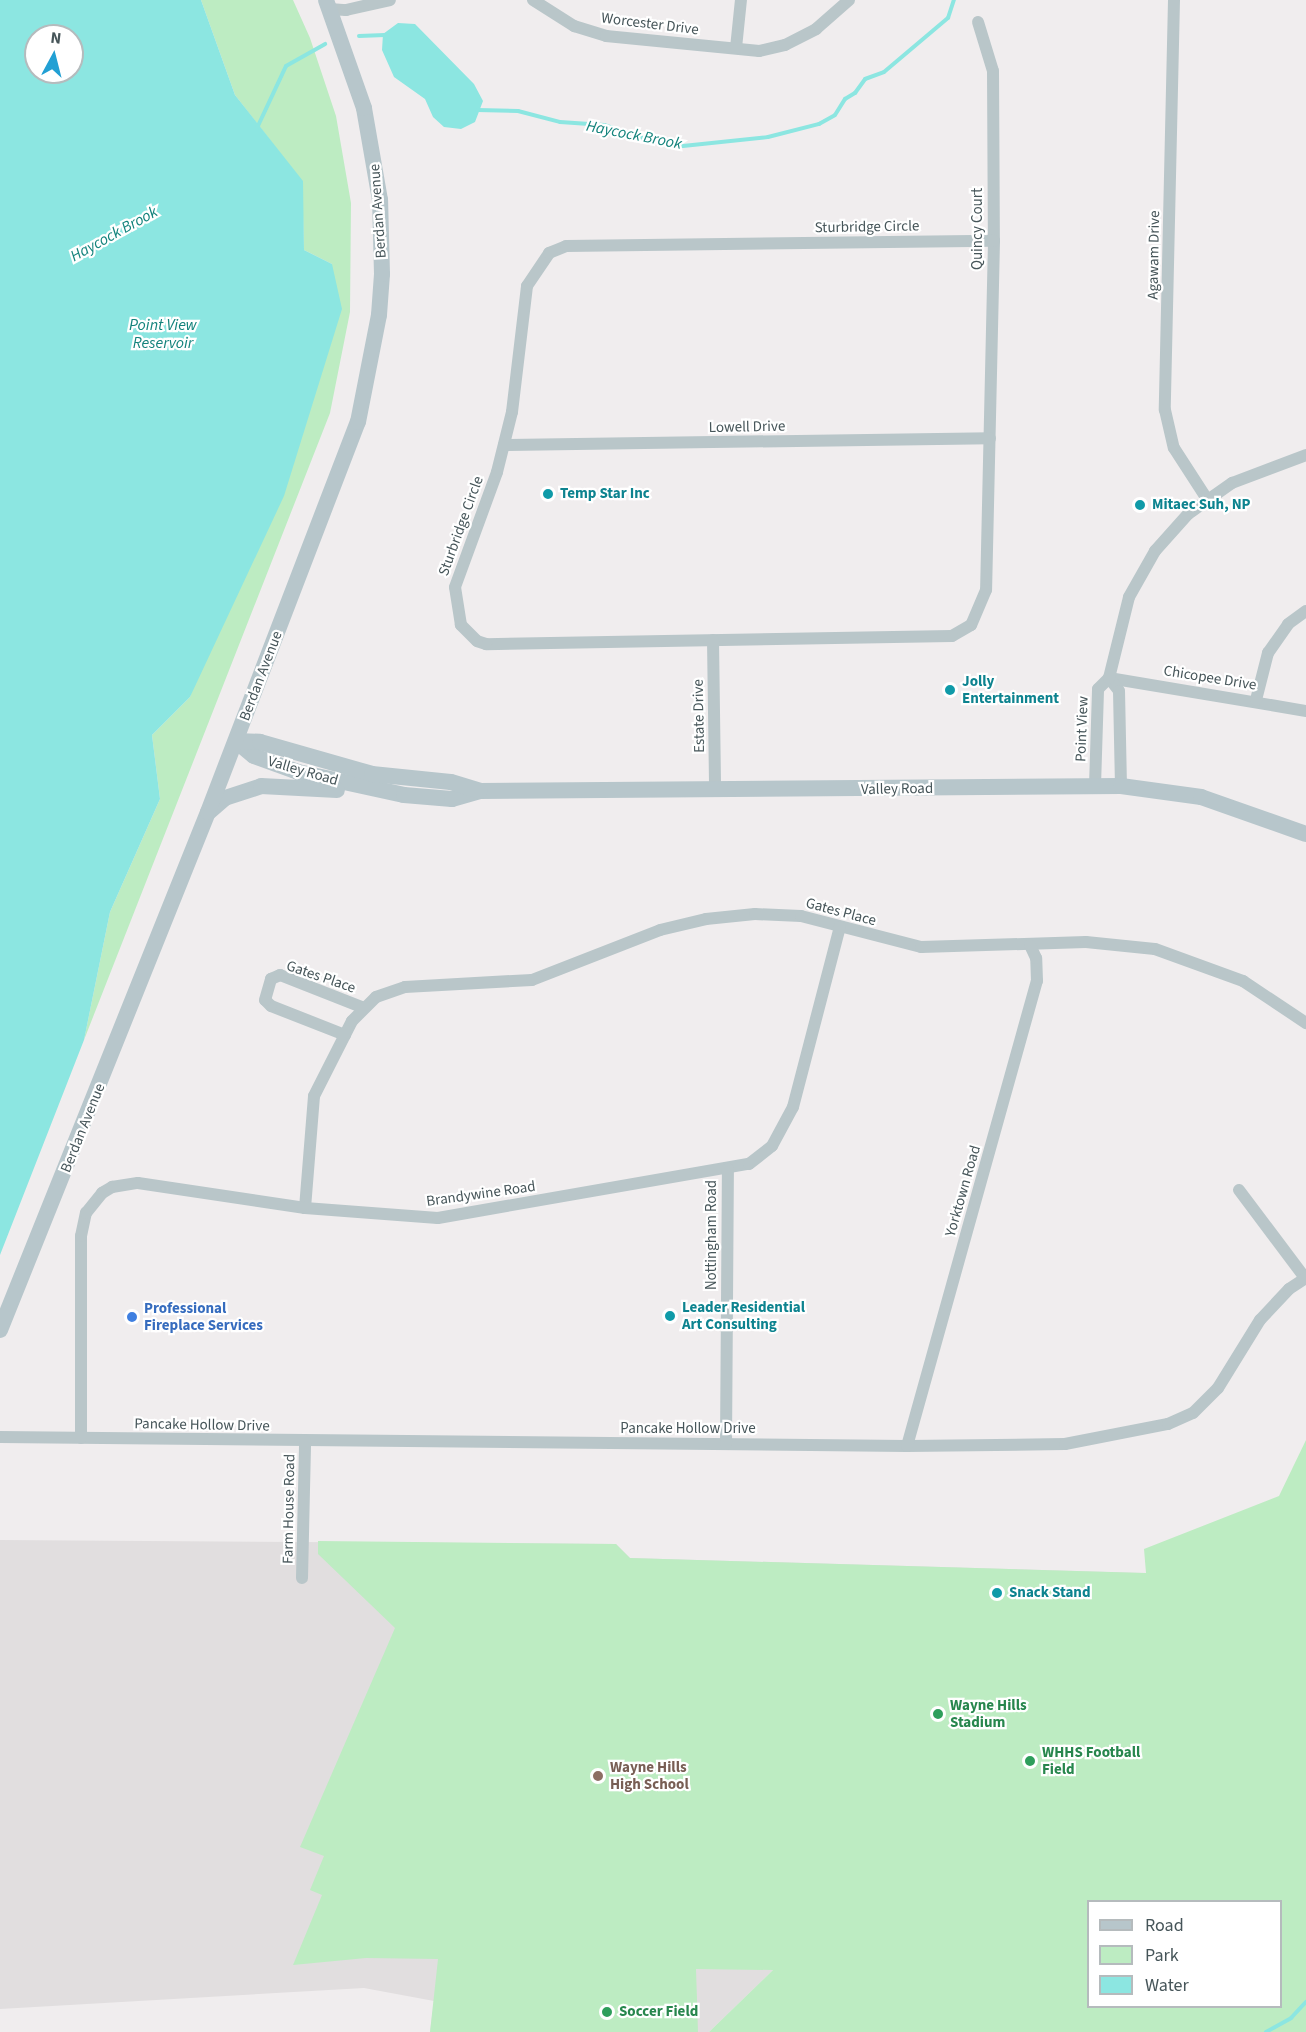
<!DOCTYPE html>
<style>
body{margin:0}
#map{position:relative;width:1306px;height:2032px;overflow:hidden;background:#f0edee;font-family:"Source Sans 3",sans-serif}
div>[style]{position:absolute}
.education>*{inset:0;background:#e1dedf}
.green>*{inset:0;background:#bdecc2}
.water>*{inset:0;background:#8ce6e1}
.stream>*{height:4px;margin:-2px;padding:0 2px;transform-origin:2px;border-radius:2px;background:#8ce6e1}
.street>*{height:12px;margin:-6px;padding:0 6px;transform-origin:6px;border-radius:6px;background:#b9c6c9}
.secondary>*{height:16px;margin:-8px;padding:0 8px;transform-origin:8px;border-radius:8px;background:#b7c6cb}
.dots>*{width:16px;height:16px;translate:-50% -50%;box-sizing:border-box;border:3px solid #fff;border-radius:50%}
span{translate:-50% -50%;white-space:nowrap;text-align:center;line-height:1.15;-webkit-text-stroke:4.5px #fff;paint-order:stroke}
.street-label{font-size:15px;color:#465559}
.culture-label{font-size:15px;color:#0d838f;font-weight:700}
.left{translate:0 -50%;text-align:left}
.shop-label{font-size:15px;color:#366cbe;font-weight:700}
.leisure-label{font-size:15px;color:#27864d;font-weight:700}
.education-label{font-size:15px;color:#785e54;font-weight:700}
.water-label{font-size:16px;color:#13837c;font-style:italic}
.legend{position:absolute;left:1087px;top:1900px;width:195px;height:108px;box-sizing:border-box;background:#fff;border:2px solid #b5bbbd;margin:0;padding:8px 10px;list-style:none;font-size:18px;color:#465559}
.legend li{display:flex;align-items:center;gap:12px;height:30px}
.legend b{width:30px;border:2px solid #b5bbbd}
.north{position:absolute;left:24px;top:24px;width:60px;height:60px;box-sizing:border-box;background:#fff;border:2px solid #b5bbbd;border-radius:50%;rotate:7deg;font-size:16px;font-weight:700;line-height:24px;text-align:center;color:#465559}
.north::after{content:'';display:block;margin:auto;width:21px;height:27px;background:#22a0d4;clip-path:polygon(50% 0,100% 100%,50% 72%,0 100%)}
</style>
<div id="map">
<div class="education">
<i style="clip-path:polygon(0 1540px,616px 1544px,630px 1558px,1142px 1573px,1088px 1902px,774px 1969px,709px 2032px,430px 2032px,434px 2001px,364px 1988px,0 2009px)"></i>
</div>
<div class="green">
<i style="clip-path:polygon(201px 0,293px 0,310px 38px,336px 116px,351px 203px,350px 312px,330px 413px,84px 1040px,110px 912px,160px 799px,152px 735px,190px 697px,332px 264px,304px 250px,302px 181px,235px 95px)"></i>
<i style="clip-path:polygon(evenodd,1306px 1440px,1306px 2032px,709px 2032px,773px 1970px,696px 1969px,698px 2032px,430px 2032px,438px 1959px,366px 1958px,293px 1965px,322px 1895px,310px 1890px,324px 1856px,300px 1847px,395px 1628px,318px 1554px,318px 1541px,616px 1544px,630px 1558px,1146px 1573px,1144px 1549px,1279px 1496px,1306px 1440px,1088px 1902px,1280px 1902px,1280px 2006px,1088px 2006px,1088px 1902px)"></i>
</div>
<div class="water">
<i style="clip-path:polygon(evenodd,0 0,201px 0,235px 95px,303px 181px,304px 250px,332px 264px,342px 309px,284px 496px,190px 697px,152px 735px,160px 799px,110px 912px,84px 1040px,0 1255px,0 0,36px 36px,72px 36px,72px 72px,36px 72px,36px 36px)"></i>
<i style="clip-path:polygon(398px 23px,415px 24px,474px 84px,483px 101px,475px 122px,461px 129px,444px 127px,433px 117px,425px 99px,394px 77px,382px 50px,383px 34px)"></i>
</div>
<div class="stream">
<i style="left:359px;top:36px;width:26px;rotate:-2deg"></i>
<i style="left:477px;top:110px;width:41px;rotate:1.4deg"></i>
<i style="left:518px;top:111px;width:43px;rotate:14.7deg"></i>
<i style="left:560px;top:122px;width:44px;rotate:3.9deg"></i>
<i style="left:604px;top:125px;width:51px;rotate:18.4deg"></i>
<i style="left:652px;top:141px;width:31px;rotate:9deg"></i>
<i style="left:683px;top:146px;width:85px;rotate:-6deg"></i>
<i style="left:768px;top:137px;width:53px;rotate:-14.3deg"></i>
<i style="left:819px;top:124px;width:18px;rotate:-29deg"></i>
<i style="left:835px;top:115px;width:19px;rotate:-58deg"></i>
<i style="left:845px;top:99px;width:12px;rotate:-31deg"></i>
<i style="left:855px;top:93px;width:17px;rotate:-54deg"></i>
<i style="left:865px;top:79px;width:20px;rotate:-20deg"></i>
<i style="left:884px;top:72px;width:84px;rotate:-40.2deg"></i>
<i style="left:948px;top:18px;width:19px;rotate:-72deg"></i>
<i style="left:257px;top:128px;width:68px;rotate:-64.9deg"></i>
<i style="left:286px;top:66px;width:45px;rotate:-29.4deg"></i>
<i style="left:1266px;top:2032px;width:29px;rotate:-29deg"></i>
<i style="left:1291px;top:2018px;width:22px;rotate:-47deg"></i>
</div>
<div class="street">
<i style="left:533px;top:0;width:49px;rotate:32.4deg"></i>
<i style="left:574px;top:26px;width:34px;rotate:17deg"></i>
<i style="left:606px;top:36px;width:154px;rotate:5.6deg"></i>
<i style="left:759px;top:51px;width:27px;rotate:-13deg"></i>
<i style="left:785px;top:45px;width:35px;rotate:-27deg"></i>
<i style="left:816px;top:29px;width:44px;rotate:-41.3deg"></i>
<i style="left:1174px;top:0;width:410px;rotate:91.3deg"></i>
<i style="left:1165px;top:410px;width:39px;rotate:77deg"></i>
<i style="left:1174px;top:448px;width:61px;rotate:57.1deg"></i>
<i style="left:330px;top:9px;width:16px;rotate:4deg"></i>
<i style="left:346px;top:10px;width:45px;rotate:-12.8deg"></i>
<i style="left:978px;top:22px;width:51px;rotate:73deg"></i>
<i style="left:993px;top:71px;width:170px;rotate:89.7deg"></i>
<i style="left:994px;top:241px;width:349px;rotate:91.3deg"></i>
<i style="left:986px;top:590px;width:38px;rotate:113deg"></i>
<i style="left:971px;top:625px;width:22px;rotate:150deg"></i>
<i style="left:952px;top:636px;width:466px;rotate:179deg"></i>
<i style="left:486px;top:644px;width:9px;rotate:-162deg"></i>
<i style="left:477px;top:641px;width:23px;rotate:-135deg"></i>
<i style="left:461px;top:625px;width:38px;rotate:-99deg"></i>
<i style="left:455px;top:587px;width:122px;rotate:-69.9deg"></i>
<i style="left:497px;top:472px;width:62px;rotate:-76deg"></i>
<i style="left:512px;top:412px;width:127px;rotate:-83.2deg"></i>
<i style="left:527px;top:286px;width:40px;rotate:-56deg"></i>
<i style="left:549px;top:253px;width:18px;rotate:-22deg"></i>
<i style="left:566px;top:246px;width:428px;rotate:-0.7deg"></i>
<i style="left:736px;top:48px;width:48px;rotate:-84.1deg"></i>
<i style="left:504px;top:445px;width:486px;rotate:-0.8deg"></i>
<i style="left:713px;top:640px;width:151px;rotate:89.2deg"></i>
<i style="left:1109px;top:678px;width:200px;rotate:9.5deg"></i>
<i style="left:1109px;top:678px;width:16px;rotate:52deg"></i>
<i style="left:1119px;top:691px;width:95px;rotate:88.8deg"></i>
<i style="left:1256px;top:700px;width:49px;rotate:-75.7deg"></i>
<i style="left:1268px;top:653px;width:35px;rotate:-55deg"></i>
<i style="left:1288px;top:624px;width:22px;rotate:-36deg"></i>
<i style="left:1095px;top:786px;width:97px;rotate:-88.2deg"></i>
<i style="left:1098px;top:689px;width:16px;rotate:-45deg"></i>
<i style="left:1109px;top:678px;width:83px;rotate:-76.1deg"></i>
<i style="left:1129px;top:597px;width:53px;rotate:-60.5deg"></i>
<i style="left:1155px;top:551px;width:50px;rotate:-48.3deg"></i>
<i style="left:1188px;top:514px;width:54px;rotate:-35.2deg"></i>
<i style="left:1232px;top:483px;width:79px;rotate:-20.7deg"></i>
<i style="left:345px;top:1035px;width:79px;rotate:-158.6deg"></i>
<i style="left:271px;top:1006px;width:8px;rotate:-135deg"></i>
<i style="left:265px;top:1000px;width:22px;rotate:-74deg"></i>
<i style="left:271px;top:979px;width:10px;rotate:-24deg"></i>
<i style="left:280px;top:975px;width:90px;rotate:21.4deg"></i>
<i style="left:1239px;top:1190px;width:110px;rotate:53.1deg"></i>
<i style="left:305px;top:1208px;width:112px;rotate:-85.4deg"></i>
<i style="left:314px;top:1096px;width:84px;rotate:-63.1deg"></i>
<i style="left:352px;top:1021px;width:34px;rotate:-45deg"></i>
<i style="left:376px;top:997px;width:31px;rotate:-19deg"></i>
<i style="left:405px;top:987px;width:127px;rotate:-3.2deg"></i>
<i style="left:532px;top:980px;width:137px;rotate:-21.3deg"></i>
<i style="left:660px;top:930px;width:47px;rotate:-13.4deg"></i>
<i style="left:706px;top:919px;width:49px;rotate:-5.8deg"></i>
<i style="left:755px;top:914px;width:46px;rotate:2.5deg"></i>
<i style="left:801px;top:916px;width:124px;rotate:14.5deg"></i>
<i style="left:921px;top:947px;width:165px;rotate:-1.7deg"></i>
<i style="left:1086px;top:942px;width:69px;rotate:5.8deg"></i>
<i style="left:1155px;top:949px;width:94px;rotate:20deg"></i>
<i style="left:1243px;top:981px;width:76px;rotate:33.7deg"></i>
<i style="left:0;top:1437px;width:907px;rotate:0.57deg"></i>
<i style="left:907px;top:1446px;width:158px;rotate:-0.7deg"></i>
<i style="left:1065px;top:1444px;width:105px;rotate:-11deg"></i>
<i style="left:1168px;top:1424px;width:27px;rotate:-24deg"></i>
<i style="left:1193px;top:1413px;width:35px;rotate:-45deg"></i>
<i style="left:1218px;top:1388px;width:80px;rotate:-58.3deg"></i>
<i style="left:1260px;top:1320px;width:42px;rotate:-46.9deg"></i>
<i style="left:1289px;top:1289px;width:20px;rotate:-33deg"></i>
<i style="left:81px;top:1438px;width:202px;rotate:-90deg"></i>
<i style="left:81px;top:1236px;width:24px;rotate:-78deg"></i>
<i style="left:86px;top:1213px;width:26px;rotate:-51deg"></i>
<i style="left:102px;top:1193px;width:12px;rotate:-31deg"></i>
<i style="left:112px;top:1187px;width:26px;rotate:-9deg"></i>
<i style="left:138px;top:1183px;width:169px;rotate:8.5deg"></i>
<i style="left:305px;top:1208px;width:133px;rotate:4.3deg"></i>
<i style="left:438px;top:1218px;width:316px;rotate:-9.9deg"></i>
<i style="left:749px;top:1164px;width:29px;rotate:-38deg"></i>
<i style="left:772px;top:1146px;width:44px;rotate:-61.7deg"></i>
<i style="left:793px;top:1107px;width:186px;rotate:-75.4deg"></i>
<i style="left:726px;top:1444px;width:275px;rotate:-89.6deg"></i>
<i style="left:907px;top:1446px;width:483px;rotate:-74.4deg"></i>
<i style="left:1037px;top:981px;width:23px;rotate:-92deg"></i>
<i style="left:1036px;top:958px;width:14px;rotate:-115deg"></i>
<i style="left:302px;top:1578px;width:137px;rotate:-88.7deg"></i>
</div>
<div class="secondary">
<i style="left:236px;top:741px;width:23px;rotate:40deg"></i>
<i style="left:254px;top:756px;width:47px;rotate:20deg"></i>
<i style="left:298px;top:772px;width:108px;rotate:12.2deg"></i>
<i style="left:404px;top:795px;width:48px;rotate:4.8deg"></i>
<i style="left:452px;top:799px;width:29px;rotate:-16deg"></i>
<i style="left:480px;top:791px;width:641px;rotate:-0.45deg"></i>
<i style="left:1121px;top:786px;width:81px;rotate:7.8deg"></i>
<i style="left:1201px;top:797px;width:111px;rotate:19.4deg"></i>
<i style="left:236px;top:741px;width:24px;rotate:2deg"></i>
<i style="left:260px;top:742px;width:116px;rotate:15.9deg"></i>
<i style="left:372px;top:774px;width:79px;rotate:5.8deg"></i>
<i style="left:451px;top:782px;width:30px;rotate:17deg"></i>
<i style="left:209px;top:812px;width:21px;rotate:-41deg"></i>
<i style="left:225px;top:798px;width:38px;rotate:-18deg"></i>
<i style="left:261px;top:786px;width:76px;rotate:3deg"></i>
<i style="left:0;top:1330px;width:558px;rotate:-68.12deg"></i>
<i style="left:208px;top:812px;width:418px;rotate:-69deg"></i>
<i style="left:358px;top:422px;width:109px;rotate:-78.9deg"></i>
<i style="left:379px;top:315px;width:41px;rotate:-85.8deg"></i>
<i style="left:382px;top:274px;width:74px;rotate:-91.5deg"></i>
<i style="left:380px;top:200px;width:93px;rotate:-99.9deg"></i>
<i style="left:364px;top:108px;width:114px;rotate:-109.4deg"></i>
</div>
<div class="dots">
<i style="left:548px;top:494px;background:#0f9aa8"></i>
<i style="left:1140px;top:505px;background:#0f9aa8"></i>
<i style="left:950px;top:690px;background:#0f9aa8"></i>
<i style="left:670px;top:1316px;background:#0f9aa8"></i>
<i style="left:132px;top:1317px;background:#3f7fe0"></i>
<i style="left:997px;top:1593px;background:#0f9aa8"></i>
<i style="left:938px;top:1714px;background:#2e9e5b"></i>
<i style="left:1030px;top:1761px;background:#2e9e5b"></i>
<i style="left:598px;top:1776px;background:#8d6e63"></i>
<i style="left:607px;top:2012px;background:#2e9e5b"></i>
</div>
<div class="street-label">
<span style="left:650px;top:24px;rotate:7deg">Worcester Drive</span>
<span style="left:378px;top:211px;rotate:-94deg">Berdan Avenue</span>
<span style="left:867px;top:227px;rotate:-1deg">Sturbridge Circle</span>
<span style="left:978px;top:229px;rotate:-90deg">Quincy Court</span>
<span style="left:1154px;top:255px;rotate:-89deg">Agawam Drive</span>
<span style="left:747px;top:427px;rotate:-1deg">Lowell Drive</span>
<span style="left:461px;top:526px;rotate:-70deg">Sturbridge Circle</span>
<span style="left:261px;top:676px;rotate:-69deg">Berdan Avenue</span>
<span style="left:1210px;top:678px;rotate:9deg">Chicopee Drive</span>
<span style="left:699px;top:716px;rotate:-91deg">Estate Drive</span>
<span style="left:1082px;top:729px;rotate:-88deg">Point View</span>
<span style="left:303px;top:771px;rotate:16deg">Valley Road</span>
<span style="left:897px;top:789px;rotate:-1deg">Valley Road</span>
<span style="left:841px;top:912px;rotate:15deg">Gates Place</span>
<span style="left:321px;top:977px;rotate:19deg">Gates Place</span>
<span style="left:83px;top:1128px;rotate:-68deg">Berdan Avenue</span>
<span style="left:963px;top:1191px;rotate:-74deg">Yorktown Road</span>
<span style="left:481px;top:1194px;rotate:-8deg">Brandywine Road</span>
<span style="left:712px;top:1235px;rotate:-90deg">Nottingham Road</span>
<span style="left:202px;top:1425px;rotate:1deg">Pancake Hollow Drive</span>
<span style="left:688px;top:1429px">Pancake Hollow Drive</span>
<span style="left:289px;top:1509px;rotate:-89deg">Farm House Road</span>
</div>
<div class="culture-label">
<span class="left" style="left:560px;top:494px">Temp Star Inc</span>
<span class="left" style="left:1152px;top:505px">Mitaec Suh, NP</span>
<span class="left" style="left:962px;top:690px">Jolly<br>Entertainment</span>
<span class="left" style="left:682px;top:1316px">Leader Residential<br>Art Consulting</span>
<span class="left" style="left:1009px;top:1593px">Snack Stand</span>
</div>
<div class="shop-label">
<span class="left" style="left:144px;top:1317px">Professional<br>Fireplace Services</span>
</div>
<div class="leisure-label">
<span class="left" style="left:950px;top:1714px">Wayne Hills<br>Stadium</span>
<span class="left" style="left:1042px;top:1761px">WHHS Football<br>Field</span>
<span class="left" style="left:619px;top:2012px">Soccer Field</span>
</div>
<div class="education-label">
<span class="left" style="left:610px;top:1776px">Wayne Hills<br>High School</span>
</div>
<div class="water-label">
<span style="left:634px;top:135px;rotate:11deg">Haycock Brook</span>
<span style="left:114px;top:234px;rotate:-29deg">Haycock Brook</span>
<span style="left:163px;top:334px">Point View<br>Reservoir</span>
</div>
<ul class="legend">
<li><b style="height:8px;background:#b7c6cb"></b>Road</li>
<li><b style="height:16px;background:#bdecc2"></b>Park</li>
<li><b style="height:16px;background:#8ce6e1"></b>Water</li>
</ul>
<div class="north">N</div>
</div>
